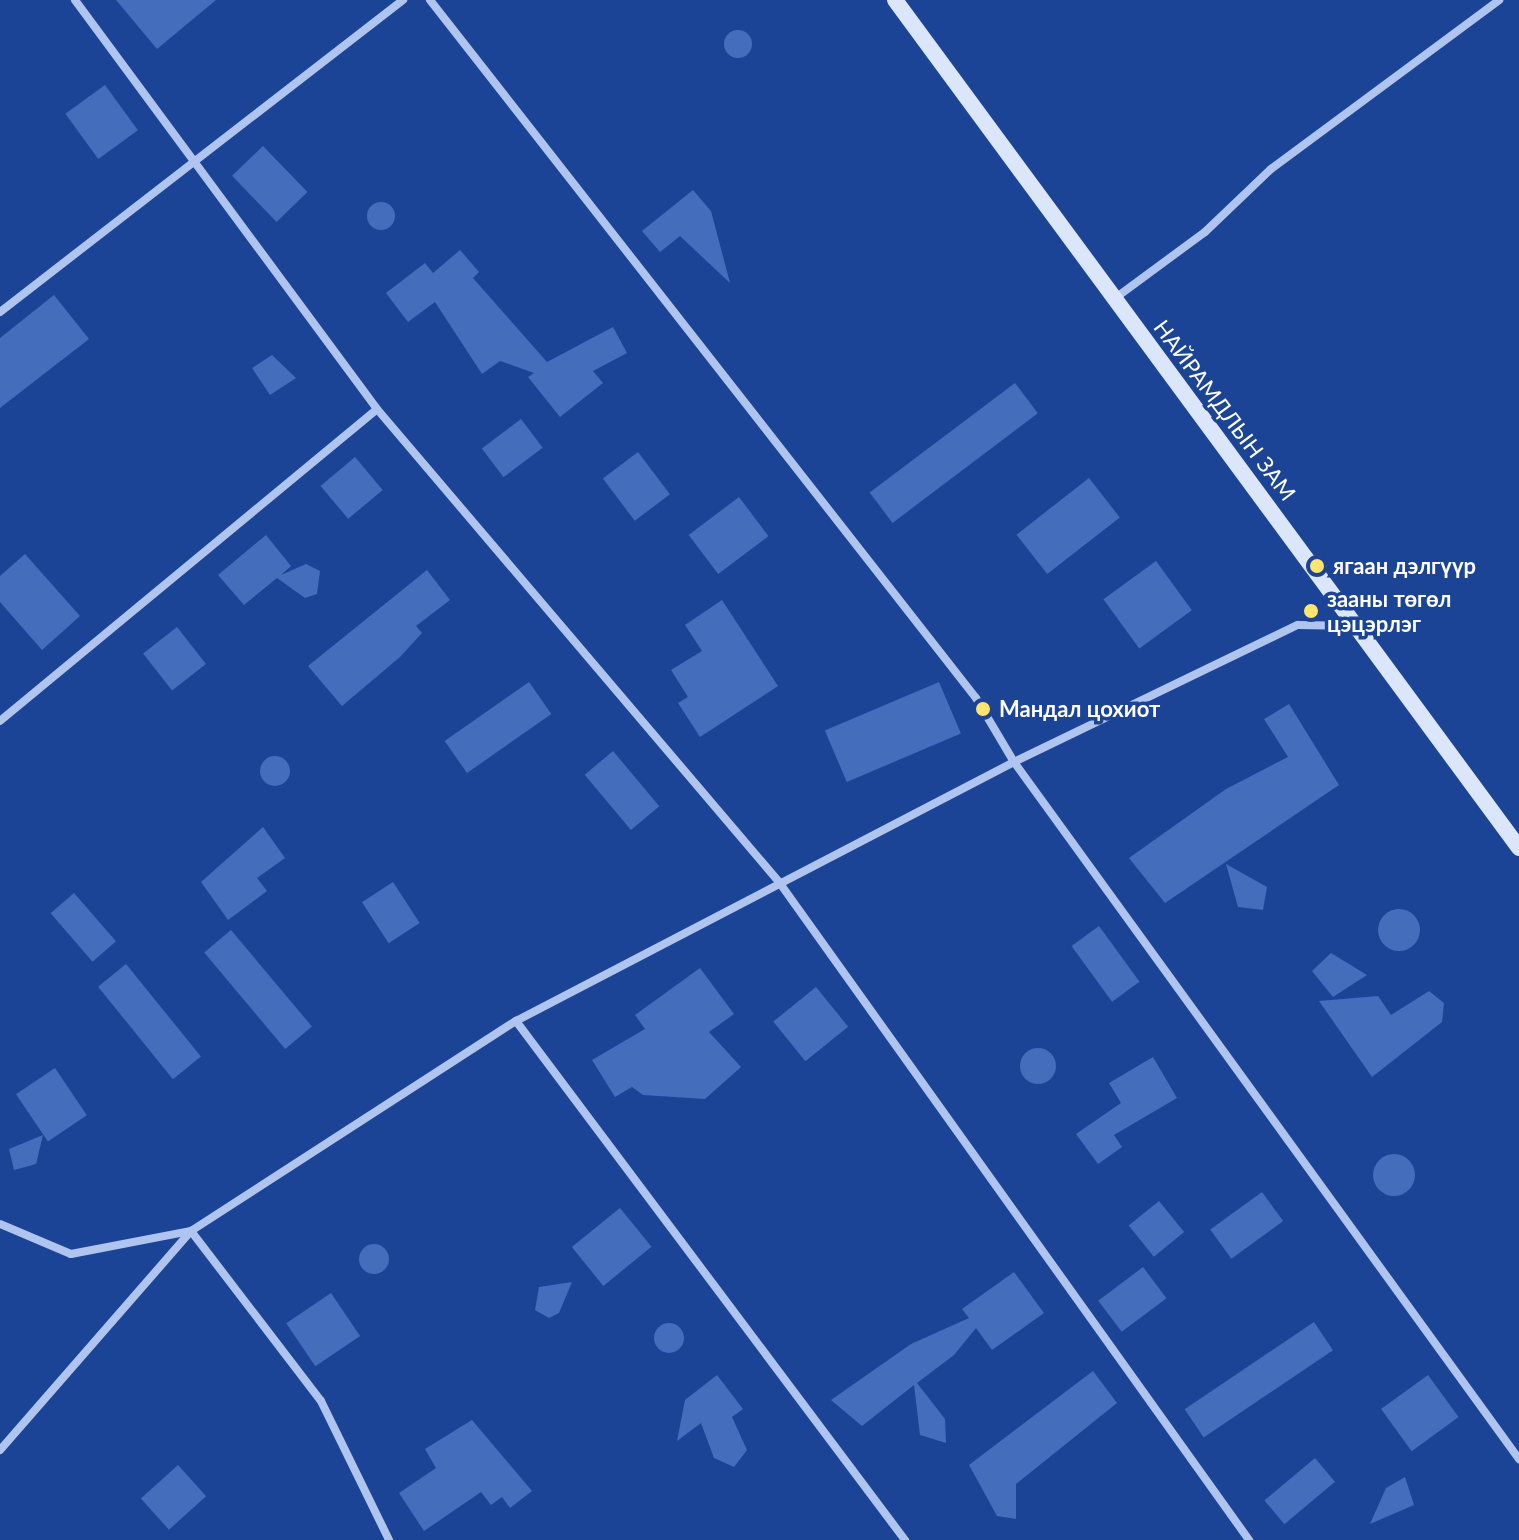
<!DOCTYPE html>
<meta charset="utf-8">
<style>
body{margin:0}
#map{position:relative;width:1519px;height:1540px;overflow:hidden;background:#1c4496;font-family:Lato,sans-serif}
div>[style]{position:absolute}
.building>*{inset:0;background:#446dbc;transform-origin:0 0}
.round{border-radius:50%}
.minor>*{height:8px;margin:-4px;padding:0 4px;transform-origin:4px;border-radius:4px;background:#afc5ef}
.secondary>*{height:16px;margin:-8px;padding:0 8px;transform-origin:8px;border-radius:8px;background:#dce6fb}
.dots>*{width:22px;height:22px;translate:-50% -50%;box-sizing:border-box;border:4px solid #1c4496;border-radius:50%}
span{translate:-50% -50%;white-space:nowrap;text-align:center;line-height:1.15;-webkit-text-stroke:7px #1c4496;paint-order:stroke}
.street-label{font-size:22px;color:#fff}
.poi-label{font-size:22px;color:#fff;font-weight:700}
.left{translate:0 -50%;text-align:left}
</style>
<div id="map">
<div class="building">
<i style="clip-path:polygon(116px 0,216px 0,157px 49px)"></i>
<i class="round" style="left:724px;top:30px;width:28px;height:28px"></i>
<i style="left:105px;top:85px;width:56px;height:49px;rotate:54deg"></i>
<i style="left:263px;top:146px;width:64px;height:43px;rotate:46deg"></i>
<i style="clip-path:polygon(693px 190px,711px 211px,730px 283px,680px 236px,660px 252px,642px 231px)"></i>
<i class="round" style="left:367px;top:202px;width:28px;height:28px"></i>
<i style="clip-path:polygon(460px 250px,479px 272px,473px 278px,547px 362px,613px 327px,627px 353px,593px 371px,603px 383px,560px 417px,528px 377px,534px 373px,500px 361px,482px 374px,435px 302px,408px 322px,386px 293px,425px 263px,433px 273px)"></i>
<i style="clip-path:polygon(54px 295px,89px 339px,0 408px,0 338px)"></i>
<i style="clip-path:polygon(272px 355px,296px 378px,270px 395px,252px 368px)"></i>
<i style="left:1015px;top:383px;width:38px;height:182px;rotate:53deg"></i>
<i style="left:521px;top:419px;width:36px;height:49px;rotate:53deg"></i>
<i style="left:638px;top:452px;width:53px;height:44px;rotate:53deg"></i>
<i style="left:355px;top:457px;width:43px;height:45px;rotate:50deg"></i>
<i style="left:1089px;top:478px;width:50px;height:92px;rotate:52deg"></i>
<i style="left:739px;top:497px;width:49px;height:63px;rotate:53deg"></i>
<i style="clip-path:polygon(266px 535px,291px 566px,281px 575px,306px 564px,320px 571px,317px 594px,305px 598px,277px 578px,244px 605px,218px 575px)"></i>
<i style="clip-path:polygon(25px 554px,80px 616px,42px 650px,0 602px,0 576px)"></i>
<i style="left:1156px;top:561px;width:61px;height:65px;rotate:54deg"></i>
<i style="clip-path:polygon(427px 570px,450px 600px,416px 626px,422px 633px,400px 657px,342px 706px,308px 666px)"></i>
<i style="clip-path:polygon(722px 600px,778px 686px,700px 737px,678px 703px,688px 697px,671px 670px,702px 651px,685px 625px)"></i>
<i style="left:177px;top:627px;width:47px;height:43px;rotate:52deg"></i>
<i style="left:529px;top:682px;width:39px;height:103px;rotate:55deg"></i>
<i style="left:939px;top:682px;width:56px;height:124px;rotate:67deg"></i>
<i style="clip-path:polygon(1289px 704px,1339px 785px,1165px 903px,1129px 858px,1226px 789px,1288px 757px,1264px 719px)"></i>
<i style="left:613px;top:751px;width:72px;height:37px;rotate:50deg"></i>
<i class="round" style="left:260px;top:756px;width:30px;height:30px"></i>
<i style="clip-path:polygon(263px 827px,285px 858px,257px 878px,267px 891px,228px 920px,201px 882px)"></i>
<i style="clip-path:polygon(1226px 864px,1267px 887px,1263px 910px,1238px 907px)"></i>
<i style="left:393px;top:882px;width:49px;height:37px;rotate:57deg"></i>
<i style="left:74px;top:893px;width:64px;height:31px;rotate:49deg"></i>
<i class="round" style="left:1378px;top:909px;width:42px;height:42px"></i>
<i style="left:1099px;top:926px;width:69px;height:34px;rotate:54deg"></i>
<i style="left:231px;top:930px;width:126px;height:35px;rotate:50deg"></i>
<i style="clip-path:polygon(1331px 953px,1367px 975px,1333px 997px,1312px 971px)"></i>
<i style="left:126px;top:964px;width:119px;height:36px;rotate:51deg"></i>
<i style="clip-path:polygon(700px 968px,734px 1014px,709px 1032px,741px 1067px,705px 1099px,643px 1095px,632px 1087px,615px 1097px,592px 1060px,645px 1029px,635px 1015px)"></i>
<i style="left:816px;top:987px;width:51px;height:55px;rotate:51deg"></i>
<i style="clip-path:polygon(1429px 991px,1444px 1003px,1442px 1022px,1372px 1077px,1319px 1001px,1378px 996px,1391px 1015px)"></i>
<i class="round" style="left:1020px;top:1048px;width:36px;height:36px"></i>
<i style="clip-path:polygon(1153px 1057px,1177px 1098px,1114px 1135px,1122px 1147px,1098px 1164px,1076px 1134px,1121px 1103px,1109px 1083px)"></i>
<i style="left:55px;top:1068px;width:57px;height:47px;rotate:56deg"></i>
<i style="clip-path:polygon(43px 1135px,36px 1164px,14px 1170px,9px 1149px)"></i>
<i class="round" style="left:1373px;top:1154px;width:42px;height:42px"></i>
<i style="left:1262px;top:1192px;width:36px;height:64px;rotate:54deg"></i>
<i style="left:1159px;top:1201px;width:40px;height:39px;rotate:51deg"></i>
<i style="left:620px;top:1208px;width:50px;height:62px;rotate:51deg"></i>
<i class="round" style="left:359px;top:1244px;width:30px;height:30px"></i>
<i style="left:1143px;top:1267px;width:39px;height:56px;rotate:53deg"></i>
<i style="clip-path:polygon(1014px 1272px,1044px 1313px,992px 1350px,976px 1328px,954px 1355px,917px 1383px,945px 1419px,946px 1443px,920px 1435px,914px 1385px,862px 1426px,831px 1400px,911px 1344px,969px 1318px,962px 1309px)"></i>
<i style="clip-path:polygon(572px 1282px,559px 1313px,549px 1318px,535px 1310px,539px 1287px)"></i>
<i style="left:331px;top:1293px;width:52px;height:54px;rotate:56deg"></i>
<i style="left:1314px;top:1322px;width:34px;height:156px;rotate:56deg"></i>
<i class="round" style="left:654px;top:1323px;width:30px;height:30px"></i>
<i style="clip-path:polygon(1093px 1371px,1117px 1403px,1016px 1484px,1016px 1519px,997px 1516px,969px 1465px)"></i>
<i style="clip-path:polygon(717px 1375px,743px 1409px,732px 1417px,747px 1450px,734px 1467px,714px 1458px,701px 1423px,677px 1441px,685px 1400px)"></i>
<i style="left:1428px;top:1375px;width:52px;height:58px;rotate:54deg"></i>
<i style="clip-path:polygon(472px 1420px,532px 1491px,510px 1508px,502px 1497px,491px 1505px,481px 1492px,424px 1531px,399px 1493px,436px 1468px,425px 1449px)"></i>
<i style="left:1315px;top:1458px;width:31px;height:66px;rotate:50deg"></i>
<i style="left:178px;top:1465px;width:42px;height:50px;rotate:48deg"></i>
<i style="clip-path:polygon(1405px 1477px,1414px 1505px,1370px 1524px,1386px 1488px)"></i>
</div>
<div class="minor">
<i style="left:75px;top:0;width:508px;rotate:53.56deg"></i>
<i style="left:377px;top:409px;width:621px;rotate:49.64deg"></i>
<i style="left:779px;top:882px;width:809px;rotate:54.46deg"></i>
<i style="left:430px;top:0;width:886px;rotate:51.97deg"></i>
<i style="left:976px;top:698px;width:74px;rotate:59.3deg"></i>
<i style="left:1014px;top:762px;width:861px;rotate:54.08deg"></i>
<i style="left:1114px;top:299px;width:113px;rotate:-36.4deg"></i>
<i style="left:1205px;top:232px;width:91px;rotate:-43.7deg"></i>
<i style="left:1271px;top:169px;width:284px;rotate:-36.5deg"></i>
<i style="left:0;top:312px;width:510px;rotate:-37.75deg"></i>
<i style="left:0;top:721px;width:489px;rotate:-39.6deg"></i>
<i style="left:516px;top:1021px;width:649px;rotate:53.15deg"></i>
<i style="left:0;top:1224px;width:77px;rotate:22.9deg"></i>
<i style="left:71px;top:1254px;width:121px;rotate:-10.9deg"></i>
<i style="left:191px;top:1231px;width:214px;rotate:52.6deg"></i>
<i style="left:321px;top:1401px;width:155px;rotate:63.9deg"></i>
<i style="left:0;top:1450px;width:291px;rotate:-48.9deg"></i>
<i style="left:191px;top:1231px;width:387px;rotate:-32.9deg"></i>
<i style="left:516px;top:1021px;width:561px;rotate:-27.48deg"></i>
<i style="left:1014px;top:762px;width:315px;rotate:-25.8deg"></i>
<i style="left:1298px;top:625px;width:57px;rotate:1deg"></i>
</div>
<div class="secondary">
<i style="left:895px;top:0;width:1053px;rotate:53.65deg"></i>
</div>
<div class="dots">
<i style="left:1317px;top:566px;background:#ffe56d"></i>
<i style="left:1311px;top:611px;background:#ffe56d"></i>
<i style="left:983px;top:709px;background:#ffe56d"></i>
</div>
<div class="street-label">
<span style="left:1225px;top:410px;rotate:53deg">НАЙРАМДЛЫН ЗАМ</span>
</div>
<div class="poi-label">
<span class="left" style="left:1333px;top:566px">ягаан дэлгүүр</span>
<span class="left" style="left:1327px;top:611px">зааны төгөл<br>цэцэрлэг</span>
<span class="left" style="left:999px;top:709px">Мандал цохиот</span>
</div>
</div>
